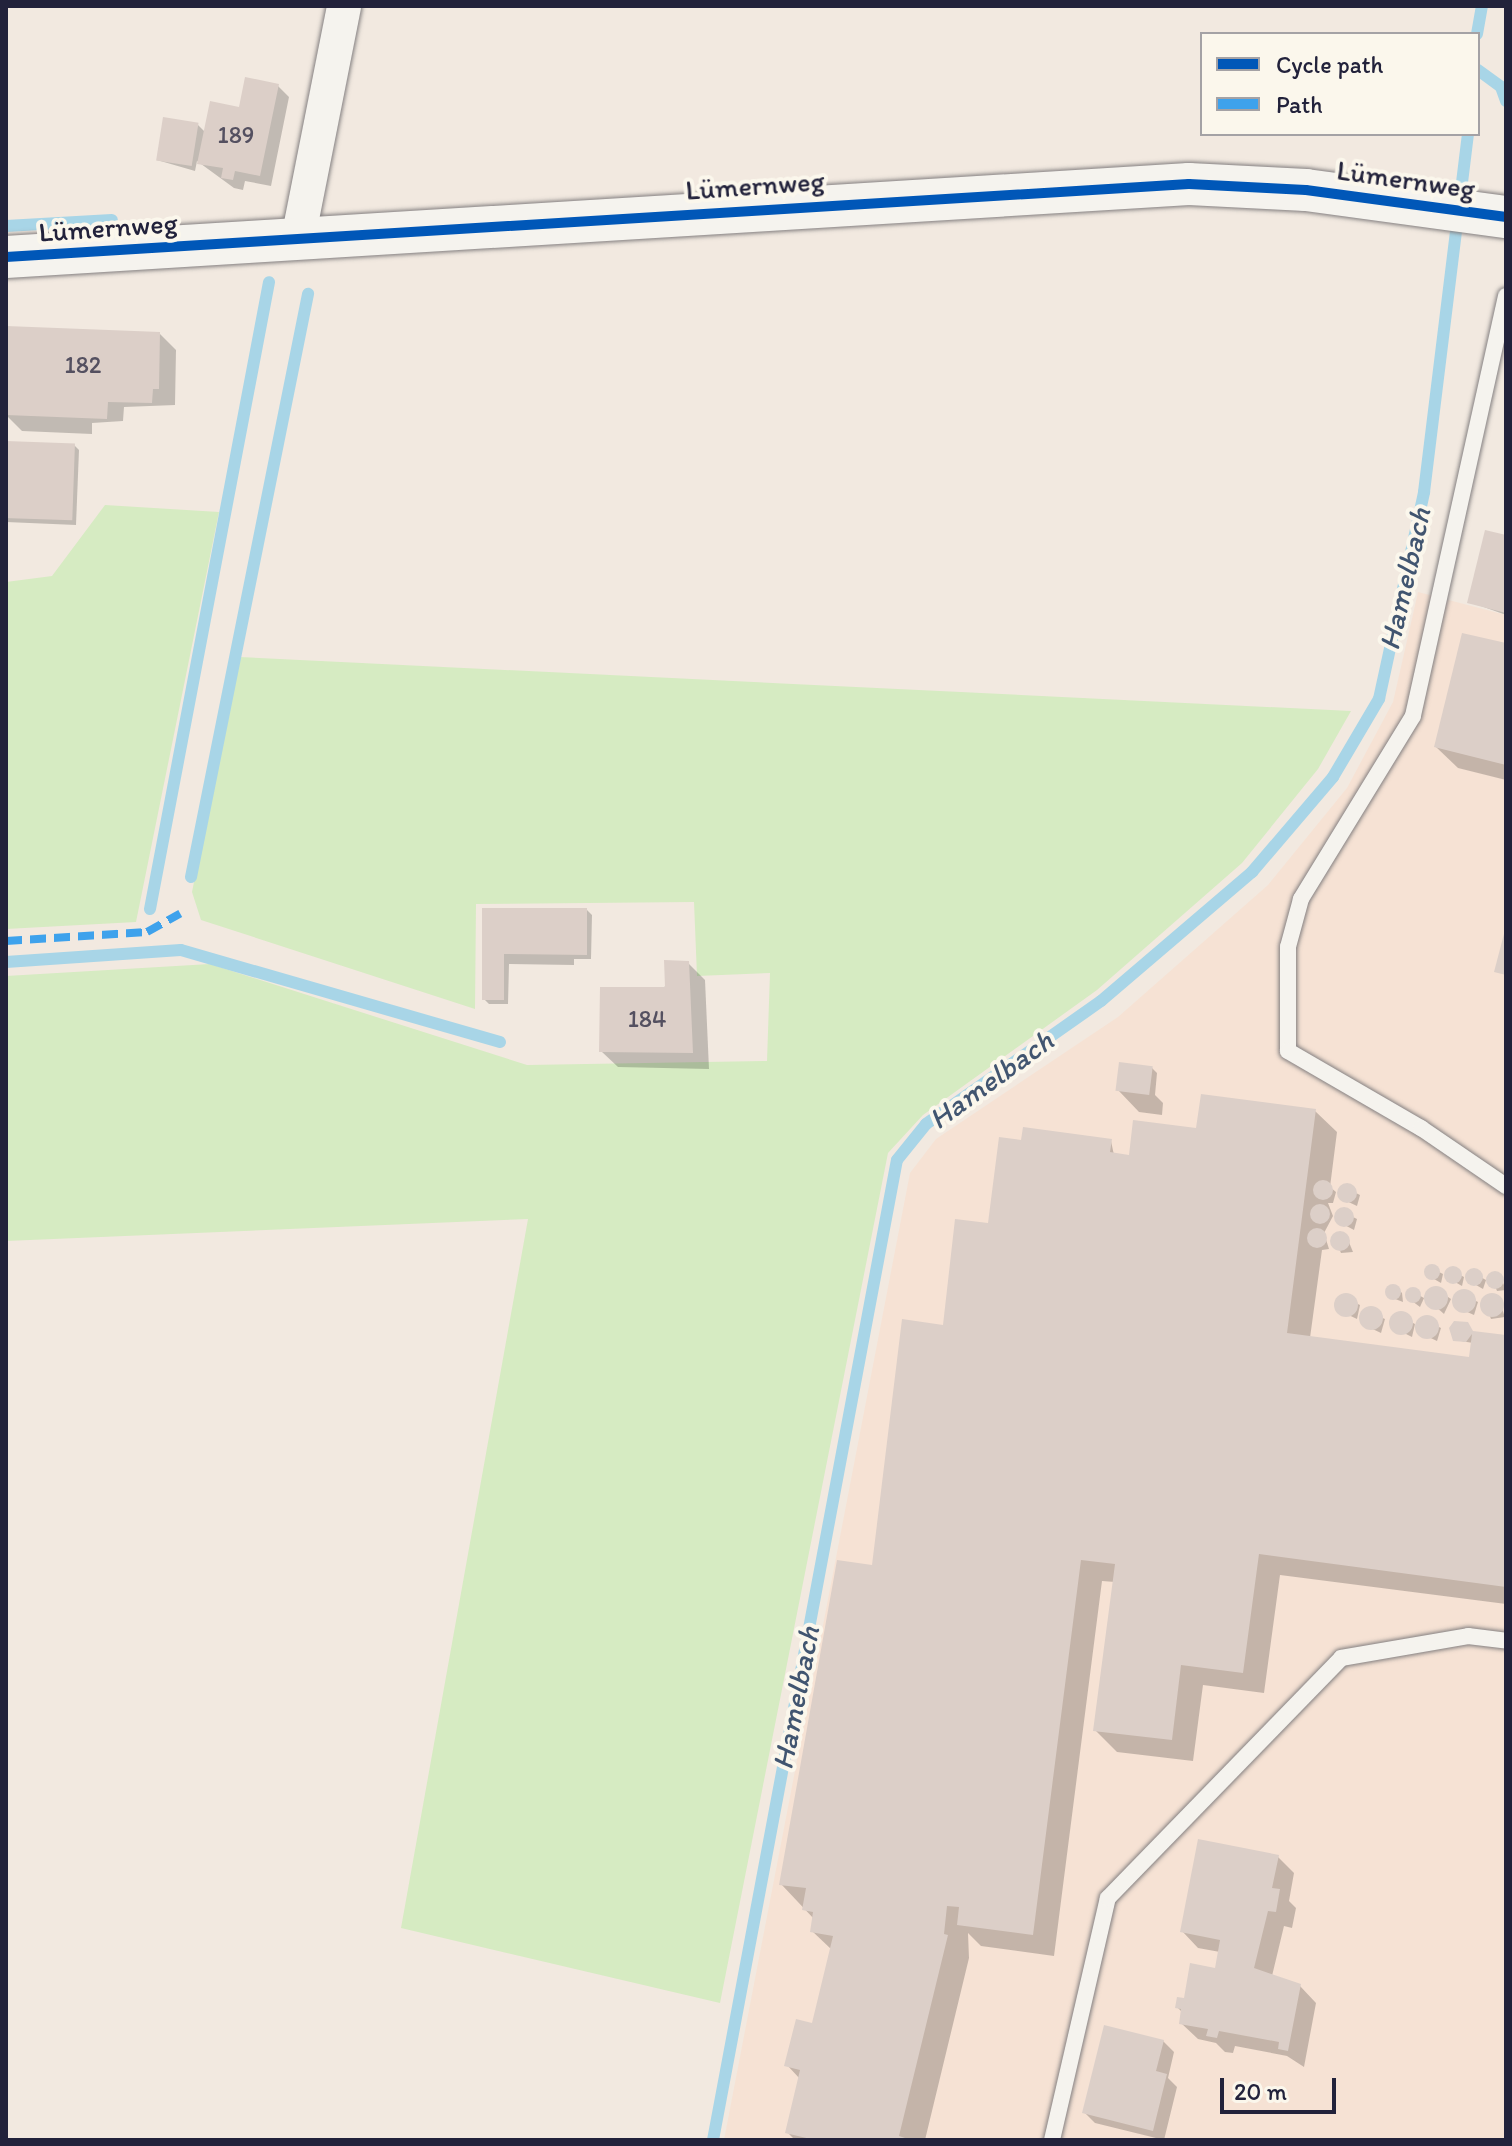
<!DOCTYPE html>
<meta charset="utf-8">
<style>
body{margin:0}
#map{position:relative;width:1512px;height:2146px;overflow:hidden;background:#f2e9e0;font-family:Itim,sans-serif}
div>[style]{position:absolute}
.built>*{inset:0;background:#f6e2d4}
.green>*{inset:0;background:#d6ebc2}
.shadow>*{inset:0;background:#0003}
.stream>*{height:12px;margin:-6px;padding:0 6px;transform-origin:6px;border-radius:6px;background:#a8d5e7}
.building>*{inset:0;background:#dccfc8;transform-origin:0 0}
.round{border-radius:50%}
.roads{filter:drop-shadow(0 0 2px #848081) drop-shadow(0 0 2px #848081)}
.service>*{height:16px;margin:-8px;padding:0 8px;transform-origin:8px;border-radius:8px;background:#f5f3ee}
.minor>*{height:34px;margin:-17px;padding:0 17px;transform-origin:17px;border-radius:17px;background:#f5f3ee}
.tertiary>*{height:42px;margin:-21px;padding:0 21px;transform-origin:21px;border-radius:21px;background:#f5f3ee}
.quiet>*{height:8px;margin-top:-4px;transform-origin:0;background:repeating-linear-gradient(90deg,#3ea2ec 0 16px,transparent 0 24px)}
.cycleway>*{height:10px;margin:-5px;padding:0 5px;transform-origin:5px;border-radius:5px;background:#0057b8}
span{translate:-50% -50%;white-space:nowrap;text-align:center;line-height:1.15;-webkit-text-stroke:8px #fbf7ec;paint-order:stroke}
.number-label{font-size:24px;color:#545060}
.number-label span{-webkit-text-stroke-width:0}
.street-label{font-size:28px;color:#22223b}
.water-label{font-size:30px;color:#415570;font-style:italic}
.frame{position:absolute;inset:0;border:8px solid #22223b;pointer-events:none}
.legend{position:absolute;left:1200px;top:32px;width:280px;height:104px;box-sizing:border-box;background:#fbf7ec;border:2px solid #a4a2a5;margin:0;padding:10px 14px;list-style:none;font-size:24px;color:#22223b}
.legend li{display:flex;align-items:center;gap:16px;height:40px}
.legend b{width:40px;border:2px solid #a4a2a5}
.scale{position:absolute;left:1220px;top:2078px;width:116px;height:36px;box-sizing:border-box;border:4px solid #22223b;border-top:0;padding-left:10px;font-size:24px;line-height:28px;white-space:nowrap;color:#22223b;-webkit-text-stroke:6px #fbf7ec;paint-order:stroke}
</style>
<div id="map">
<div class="built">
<i style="clip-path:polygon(1418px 592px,1506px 615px,1506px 2140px,724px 2140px,910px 1173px,936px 1139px,1118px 1017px,1268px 885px,1347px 788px,1393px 702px)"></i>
</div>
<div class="green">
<i style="clip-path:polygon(105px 505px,219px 512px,136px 922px,6px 929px,6px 582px,52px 576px)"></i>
<i style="clip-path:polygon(239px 657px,1351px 711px,1318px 769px,1242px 863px,1097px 990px,923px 1115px,888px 1153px,720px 2003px,401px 1928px,528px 1219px,6px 1241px,6px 976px,210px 964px,527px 1065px,767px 1061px,770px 973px,697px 976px,694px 902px,476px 904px,475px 1009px,201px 920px,192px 892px)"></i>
</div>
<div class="shadow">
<i style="clip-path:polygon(278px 86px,289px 97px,271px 186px,245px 181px,243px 190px,234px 188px,197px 161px,195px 171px,157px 160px,198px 125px,206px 133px)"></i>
<i style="clip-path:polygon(160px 334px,176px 350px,175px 405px,124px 407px,123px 421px,92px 423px,92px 434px,22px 431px,6px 415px)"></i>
<i style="clip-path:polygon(6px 443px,74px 445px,79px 450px,76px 525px,6px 522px)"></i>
<i style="clip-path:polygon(1506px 537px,1506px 615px,1470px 602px)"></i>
<i style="clip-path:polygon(1506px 646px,1506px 780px,1458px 768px,1436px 747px)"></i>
<i style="clip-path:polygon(484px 910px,587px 910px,592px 915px,591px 959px,574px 959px,574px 965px,509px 964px,508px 1004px,489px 1004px,484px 999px)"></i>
<i style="clip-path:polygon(688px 963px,705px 980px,709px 1069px,618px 1067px,601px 1051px)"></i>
<i style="clip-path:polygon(1152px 1068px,1157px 1073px,1155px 1095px,1163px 1103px,1162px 1115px,1139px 1112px,1118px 1090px)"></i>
<i style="clip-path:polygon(1315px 1111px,1337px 1132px,1330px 1187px,1336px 1192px,1333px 1203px,1328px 1203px,1333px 1216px,1324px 1233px,1329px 1249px,1322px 1250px,1310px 1338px,1471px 1359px,1473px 1343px,1455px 1340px,1472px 1333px,1506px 1337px,1506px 1604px,1280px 1575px,1264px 1693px,1203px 1685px,1193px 1761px,1117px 1752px,1095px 1730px,1115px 1582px,1102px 1581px,1054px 1956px,981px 1946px,968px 1933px,969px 1958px,925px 2140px,795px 2140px,787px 2132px,800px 2079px,787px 2065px,813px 2025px,832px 1950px,812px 1931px,814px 1919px,781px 1884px,945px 1327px,1027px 1143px,1111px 1141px,1114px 1155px,1130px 1157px,1198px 1130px)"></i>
<i style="clip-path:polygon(1344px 1187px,1360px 1195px,1357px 1206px,1340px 1198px)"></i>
<i style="clip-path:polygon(1341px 1211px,1357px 1219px,1354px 1230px,1337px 1221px)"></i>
<i style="clip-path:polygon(1346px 1235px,1353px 1252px,1341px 1253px,1334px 1237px)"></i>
<i style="clip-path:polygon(1429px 1267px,1443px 1274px,1441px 1283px,1427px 1275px)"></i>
<i style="clip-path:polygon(1450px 1270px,1464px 1277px,1462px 1286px,1448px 1278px)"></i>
<i style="clip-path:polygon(1471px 1272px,1486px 1280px,1483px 1289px,1469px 1281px)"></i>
<i style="clip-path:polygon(1500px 1275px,1506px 1290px,1497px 1291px,1491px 1276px)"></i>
<i style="clip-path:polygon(1397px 1288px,1402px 1293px,1403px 1302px,1390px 1297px,1389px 1289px)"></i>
<i style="clip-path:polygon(1436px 1289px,1451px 1299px,1444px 1314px,1427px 1299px)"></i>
<i style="clip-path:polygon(1411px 1291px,1424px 1298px,1420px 1307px,1408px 1298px)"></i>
<i style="clip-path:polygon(1459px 1293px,1478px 1302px,1474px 1315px,1456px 1307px)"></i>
<i style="clip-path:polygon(1342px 1297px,1360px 1305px,1357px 1319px,1338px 1310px)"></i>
<i style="clip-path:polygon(1498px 1298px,1505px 1317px,1491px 1319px,1484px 1300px)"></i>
<i style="clip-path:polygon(1366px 1311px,1385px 1319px,1381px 1333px,1362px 1324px)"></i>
<i style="clip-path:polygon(1397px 1315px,1415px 1324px,1412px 1337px,1394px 1328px)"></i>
<i style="clip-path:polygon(1422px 1319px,1441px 1328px,1437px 1341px,1418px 1332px)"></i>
<i style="clip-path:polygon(1278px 1857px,1294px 1873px,1289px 1901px,1296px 1908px,1292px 1928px,1284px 1926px,1272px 1976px,1300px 1986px,1316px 2003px,1304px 2067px,1287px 2056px,1235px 2046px,1233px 2053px,1225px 2052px,1216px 2043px,1198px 2039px,1181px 2023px,1183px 2013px,1177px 2007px,1217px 1970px,1220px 1952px,1198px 1948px,1182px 1931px)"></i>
<i style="clip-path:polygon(1163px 2041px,1174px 2052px,1168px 2078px,1177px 2087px,1164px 2140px,1095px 2123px,1084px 2112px)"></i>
</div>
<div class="stream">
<i style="left:1477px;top:34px;width:28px;rotate:-80deg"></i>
<i style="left:1478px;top:70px;width:29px;rotate:36deg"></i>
<i style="left:1501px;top:87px;width:15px;rotate:70deg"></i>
<i style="left:6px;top:226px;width:106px;rotate:-3.2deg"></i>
<i style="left:191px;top:877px;width:595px;rotate:-78.65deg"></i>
<i style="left:150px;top:909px;width:638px;rotate:-79.25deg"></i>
<i style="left:6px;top:962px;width:175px;rotate:-3.9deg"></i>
<i style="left:181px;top:950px;width:332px;rotate:16.1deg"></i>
<i style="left:713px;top:2140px;width:997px;rotate:-79.37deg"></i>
<i style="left:897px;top:1160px;width:46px;rotate:-51.1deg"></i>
<i style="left:926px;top:1124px;width:214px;rotate:-35.1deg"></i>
<i style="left:1101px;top:1001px;width:199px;rotate:-40.5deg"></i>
<i style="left:1252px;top:872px;width:125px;rotate:-49.5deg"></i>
<i style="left:1333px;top:777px;width:91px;rotate:-59.5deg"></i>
<i style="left:1379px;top:699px;width:212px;rotate:-77.7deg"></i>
<i style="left:1424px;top:492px;width:361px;rotate:-83deg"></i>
</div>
<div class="building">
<i style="clip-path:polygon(245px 77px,279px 84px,260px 176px,235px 171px,233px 180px,221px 178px,223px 168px,197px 164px,210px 101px,239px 107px)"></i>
<i style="left:163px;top:117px;width:36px;height:44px;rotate:9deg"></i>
<i style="clip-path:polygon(6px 326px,160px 332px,159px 389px,153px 389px,152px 403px,108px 402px,107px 419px,6px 415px)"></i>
<i style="left:6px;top:441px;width:69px;height:77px;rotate:2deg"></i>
<i style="clip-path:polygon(1485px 530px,1506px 535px,1506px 613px,1467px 603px)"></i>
<i style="clip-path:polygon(1462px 633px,1506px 643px,1506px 765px,1434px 747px)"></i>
<i style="clip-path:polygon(482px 908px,587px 908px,587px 955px,504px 954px,504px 1000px,482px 1000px)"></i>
<i style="clip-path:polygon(1505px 930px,1506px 930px,1506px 975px,1494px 972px)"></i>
<i style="clip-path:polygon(664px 960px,689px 961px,693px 1053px,599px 1052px,600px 987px,665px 987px)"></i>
<i style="left:1119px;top:1062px;width:34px;height:29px;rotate:7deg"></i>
<i style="clip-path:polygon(1201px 1094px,1316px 1109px,1287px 1333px,1469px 1357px,1472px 1334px,1466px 1342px,1453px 1341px,1449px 1328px,1454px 1321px,1468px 1322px,1473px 1331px,1506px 1335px,1506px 1587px,1259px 1554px,1243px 1673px,1181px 1665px,1172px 1740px,1093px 1731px,1115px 1564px,1081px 1560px,1033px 1935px,957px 1925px,959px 1907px,947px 1906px,944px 1934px,948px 1935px,899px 2136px,911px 2140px,815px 2140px,785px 2133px,800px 2070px,784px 2066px,796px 2019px,812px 2023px,833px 1936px,810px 1932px,813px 1912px,802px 1910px,806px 1888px,779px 1885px,837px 1560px,872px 1565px,902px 1319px,943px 1325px,955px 1219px,988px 1223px,999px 1137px,1021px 1140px,1023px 1127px,1112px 1139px,1110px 1152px,1129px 1155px,1133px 1120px,1196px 1128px)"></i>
<i class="round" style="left:1313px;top:1180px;width:20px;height:20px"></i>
<i class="round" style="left:1337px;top:1183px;width:20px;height:20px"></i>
<i class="round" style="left:1310px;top:1204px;width:20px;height:20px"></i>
<i class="round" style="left:1334px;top:1207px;width:20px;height:20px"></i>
<i class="round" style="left:1307px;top:1228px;width:20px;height:20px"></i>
<i class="round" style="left:1330px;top:1231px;width:20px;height:20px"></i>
<i class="round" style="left:1424px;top:1264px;width:16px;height:16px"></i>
<i class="round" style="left:1444px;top:1266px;width:18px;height:18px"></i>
<i class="round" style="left:1465px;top:1268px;width:18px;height:18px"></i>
<i class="round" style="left:1486px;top:1271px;width:18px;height:18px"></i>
<i class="round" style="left:1385px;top:1284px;width:16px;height:16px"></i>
<i class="round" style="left:1424px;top:1286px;width:24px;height:24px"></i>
<i class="round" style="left:1405px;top:1287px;width:16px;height:16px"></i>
<i class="round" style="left:1452px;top:1289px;width:24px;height:24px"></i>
<i class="round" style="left:1480px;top:1293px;width:24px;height:24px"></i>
<i class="round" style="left:1334px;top:1293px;width:24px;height:24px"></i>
<i class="round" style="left:1359px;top:1306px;width:24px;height:24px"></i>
<i class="round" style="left:1389px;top:1311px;width:24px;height:24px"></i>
<i class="round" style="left:1415px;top:1315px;width:24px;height:24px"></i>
<i style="clip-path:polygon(1198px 1839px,1279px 1855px,1272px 1888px,1280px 1889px,1276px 1912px,1268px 1911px,1254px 1968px,1301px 1984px,1288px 2051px,1278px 2049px,1279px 2042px,1219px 2031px,1217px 2038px,1206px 2036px,1208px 2029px,1179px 2024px,1181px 2009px,1175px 2008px,1177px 1997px,1184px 1998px,1190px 1963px,1215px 1968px,1220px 1940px,1180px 1932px)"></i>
<i style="clip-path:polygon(1104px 2025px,1164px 2040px,1156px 2071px,1167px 2074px,1153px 2131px,1082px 2113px)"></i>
</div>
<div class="roads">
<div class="service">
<i style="left:1506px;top:296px;width:430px;rotate:102.5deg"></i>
<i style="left:1413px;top:716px;width:215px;rotate:121.5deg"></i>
<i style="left:1301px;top:899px;width:50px;rotate:105.2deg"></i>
<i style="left:1288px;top:947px;width:104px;rotate:90deg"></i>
<i style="left:1288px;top:1051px;width:154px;rotate:30.1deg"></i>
<i style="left:1421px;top:1128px;width:103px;rotate:34.3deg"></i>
<i style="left:1052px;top:2140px;width:248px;rotate:-77deg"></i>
<i style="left:1108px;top:1898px;width:334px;rotate:-45.8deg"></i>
<i style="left:1341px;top:1658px;width:129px;rotate:-9.8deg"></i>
<i style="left:1468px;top:1636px;width:38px;rotate:7deg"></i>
</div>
<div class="minor">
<i style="left:298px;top:239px;width:237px;rotate:-78.8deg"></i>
</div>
<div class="tertiary">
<i style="left:6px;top:257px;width:1185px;rotate:-3.53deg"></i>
<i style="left:1189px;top:184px;width:117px;rotate:2.9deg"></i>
<i style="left:1306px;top:190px;width:202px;rotate:7.7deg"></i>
</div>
</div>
<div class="quiet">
<i style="left:6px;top:941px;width:141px;rotate:-3.7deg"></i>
<i style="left:147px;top:932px;width:38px;rotate:-29deg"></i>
</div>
<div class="cycleway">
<i style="left:6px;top:257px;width:1185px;rotate:-3.53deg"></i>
<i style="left:1189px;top:184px;width:117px;rotate:2.9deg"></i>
<i style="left:1306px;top:190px;width:202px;rotate:7.7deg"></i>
</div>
<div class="number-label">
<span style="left:236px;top:135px">189</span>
<span style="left:83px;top:365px">182</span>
<span style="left:647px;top:1019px">184</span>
</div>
<div class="street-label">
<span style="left:1406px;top:179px;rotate:8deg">Lümernweg</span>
<span style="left:755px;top:185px;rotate:-4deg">Lümernweg</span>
<span style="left:108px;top:227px;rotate:-4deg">Lümernweg</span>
</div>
<div class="water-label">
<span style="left:1405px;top:579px;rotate:-77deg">Hamelbach</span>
<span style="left:991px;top:1080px;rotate:-36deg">Hamelbach</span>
<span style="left:796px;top:1698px;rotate:-79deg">Hamelbach</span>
</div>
<div class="frame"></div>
<ul class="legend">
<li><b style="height:10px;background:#0057b8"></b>Cycle path</li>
<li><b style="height:10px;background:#3ea2ec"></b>Path</li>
</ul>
<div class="scale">20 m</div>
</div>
